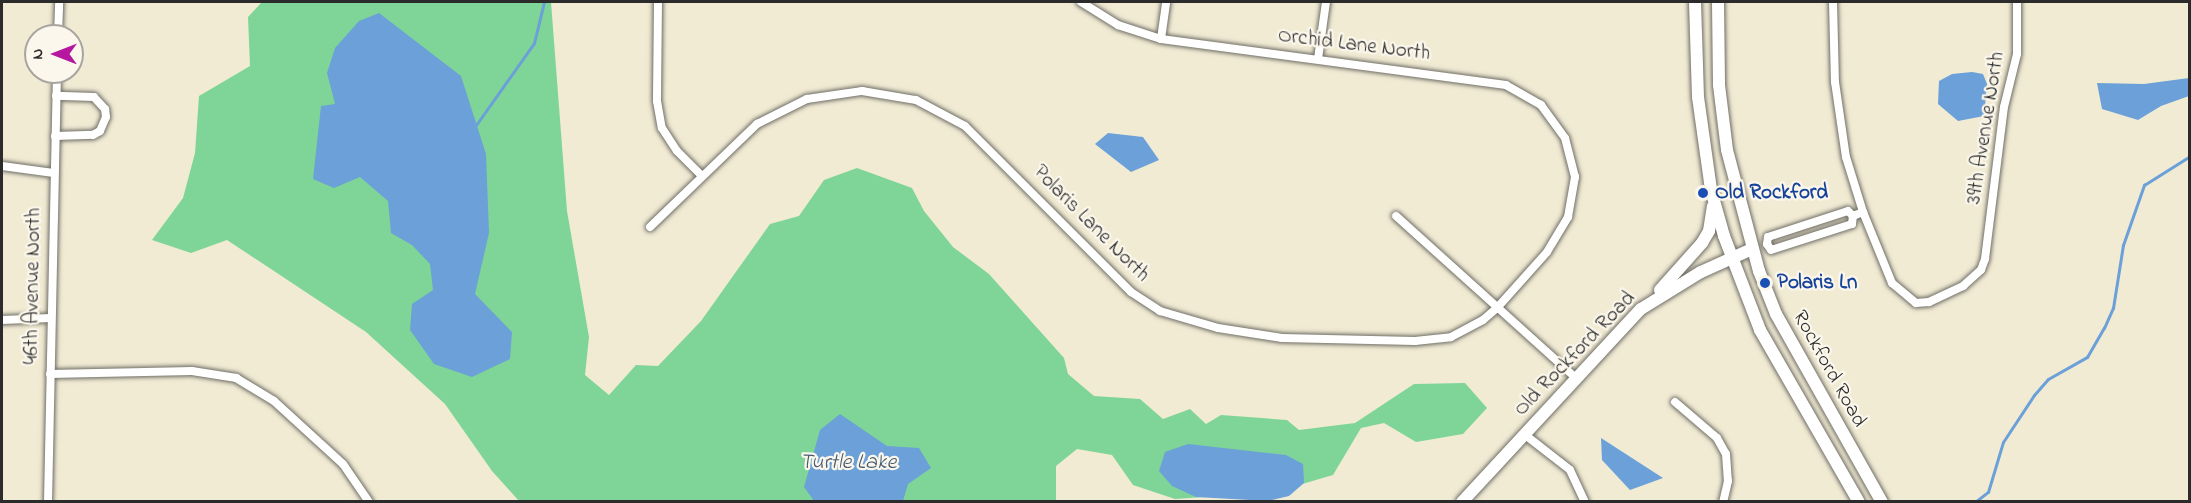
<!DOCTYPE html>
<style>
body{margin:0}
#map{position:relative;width:2191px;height:503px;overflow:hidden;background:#f1ebd4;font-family:"Indie Flower",sans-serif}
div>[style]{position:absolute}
.green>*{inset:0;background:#7fd598}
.water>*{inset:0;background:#6ba0d8}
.stream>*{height:3px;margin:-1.5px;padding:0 1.5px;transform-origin:1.5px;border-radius:1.5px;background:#6ba0d8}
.roads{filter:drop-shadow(0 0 2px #706e66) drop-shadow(0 0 2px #706e66)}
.street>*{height:8px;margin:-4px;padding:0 4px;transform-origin:4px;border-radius:4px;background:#fff}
.secondary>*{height:12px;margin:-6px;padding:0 6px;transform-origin:6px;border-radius:6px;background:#fff}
.dots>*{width:16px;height:16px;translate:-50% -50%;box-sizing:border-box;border:3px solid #fbf7ec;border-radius:50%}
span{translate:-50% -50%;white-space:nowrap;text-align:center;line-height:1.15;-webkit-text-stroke:4.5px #fbf7ec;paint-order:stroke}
.street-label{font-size:21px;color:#2b2b2b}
.transit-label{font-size:21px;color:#164399;font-weight:700}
.left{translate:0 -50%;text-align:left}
.water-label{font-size:22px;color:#455a70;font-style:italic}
.frame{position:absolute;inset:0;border:3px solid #2b2b2b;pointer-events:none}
.north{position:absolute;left:24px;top:24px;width:60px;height:60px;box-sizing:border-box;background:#fbf7ec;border:2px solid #a8a59f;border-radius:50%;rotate:270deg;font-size:16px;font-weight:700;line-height:24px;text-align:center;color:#2b2b2b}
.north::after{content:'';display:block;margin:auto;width:21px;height:27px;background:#b5179e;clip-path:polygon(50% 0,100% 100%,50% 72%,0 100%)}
</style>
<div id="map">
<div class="green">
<i style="clip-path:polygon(262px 2px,551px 2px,567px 211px,589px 337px,585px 375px,609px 395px,636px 365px,658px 366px,701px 321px,770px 224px,799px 216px,824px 180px,857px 168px,912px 188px,924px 211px,953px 247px,989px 274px,1064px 358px,1068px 374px,1094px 396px,1140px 399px,1163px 419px,1190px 409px,1206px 424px,1221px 415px,1287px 420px,1299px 430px,1355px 423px,1414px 384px,1465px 383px,1487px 408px,1463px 434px,1416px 442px,1384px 423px,1361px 428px,1333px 475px,1275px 492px,1175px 499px,1133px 485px,1112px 455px,1077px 449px,1056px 466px,1056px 501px,519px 501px,492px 471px,445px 404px,366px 332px,227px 240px,191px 253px,152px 240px,183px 198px,195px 153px,199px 96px,250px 66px,248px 17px)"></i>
</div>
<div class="water">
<i style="clip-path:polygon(379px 13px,461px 76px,486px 154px,489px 233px,475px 294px,512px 332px,510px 359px,472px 377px,434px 364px,410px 330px,412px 304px,433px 290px,430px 264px,412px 245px,391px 233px,388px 201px,360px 177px,334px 188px,313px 179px,321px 106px,335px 104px,327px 73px,335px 48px,359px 21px)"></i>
<i style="clip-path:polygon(1972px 72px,1983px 74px,1987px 84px,1984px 116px,1958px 121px,1938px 104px,1939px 81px,1952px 74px)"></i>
<i style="clip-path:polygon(2189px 78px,2189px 96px,2161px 106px,2138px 120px,2102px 109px,2097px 83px,2144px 84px)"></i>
<i style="clip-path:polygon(1108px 133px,1143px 137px,1159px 160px,1131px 172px,1095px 144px)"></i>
<i style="clip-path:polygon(840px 414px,887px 446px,919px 448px,931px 468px,908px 484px,903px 501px,814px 501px,804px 487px,820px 430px)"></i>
<i style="clip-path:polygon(1601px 438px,1663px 478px,1630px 490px,1602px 460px)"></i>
<i style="clip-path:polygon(1188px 444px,1286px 455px,1303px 464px,1304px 483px,1289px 496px,1268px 501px,1196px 497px,1172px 486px,1159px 471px,1165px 452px)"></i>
</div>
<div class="stream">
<i style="left:476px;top:125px;width:100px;rotate:-54.7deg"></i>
<i style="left:534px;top:43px;width:42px;rotate:-76.3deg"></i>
<i style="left:1975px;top:502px;width:16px;rotate:-38deg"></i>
<i style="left:1988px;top:492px;width:52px;rotate:-73.3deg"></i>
<i style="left:2003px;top:442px;width:56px;rotate:-56.6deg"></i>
<i style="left:2034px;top:395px;width:21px;rotate:-49deg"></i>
<i style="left:2048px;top:379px;width:45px;rotate:-29.4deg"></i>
<i style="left:2087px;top:357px;width:34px;rotate:-60deg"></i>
<i style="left:2104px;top:328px;width:22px;rotate:-66deg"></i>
<i style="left:2113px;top:308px;width:64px;rotate:-81deg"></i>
<i style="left:2123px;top:245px;width:64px;rotate:-70.7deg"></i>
<i style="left:2144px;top:185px;width:54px;rotate:-32.2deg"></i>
</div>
<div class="roads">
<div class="street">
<i style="left:658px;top:2px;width:99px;rotate:90.6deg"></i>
<i style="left:657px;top:101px;width:27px;rotate:80deg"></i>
<i style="left:662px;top:128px;width:27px;rotate:57deg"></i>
<i style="left:677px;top:151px;width:35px;rotate:45deg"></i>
<i style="left:1833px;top:2px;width:80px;rotate:88.6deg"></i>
<i style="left:1835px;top:82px;width:76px;rotate:81.7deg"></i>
<i style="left:1846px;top:157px;width:58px;rotate:72.8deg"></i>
<i style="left:1863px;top:212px;width:77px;rotate:67.8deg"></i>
<i style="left:1892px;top:283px;width:31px;rotate:40deg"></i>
<i style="left:1916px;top:303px;width:13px;rotate:-4deg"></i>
<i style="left:1929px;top:302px;width:38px;rotate:-25deg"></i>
<i style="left:1963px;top:286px;width:24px;rotate:-42deg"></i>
<i style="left:1981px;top:270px;width:12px;rotate:-70deg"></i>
<i style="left:1985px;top:259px;width:153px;rotate:-82.9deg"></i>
<i style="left:2004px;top:107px;width:55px;rotate:-76.2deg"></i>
<i style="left:2017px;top:54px;width:52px;rotate:-90deg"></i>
<i style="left:58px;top:36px;width:34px;rotate:-88deg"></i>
<i style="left:1161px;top:39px;width:37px;rotate:-82deg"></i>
<i style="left:1318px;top:59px;width:58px;rotate:-82deg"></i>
<i style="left:55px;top:136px;width:38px;rotate:-2deg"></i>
<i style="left:93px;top:135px;width:8px;rotate:-30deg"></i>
<i style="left:100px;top:131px;width:15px;rotate:-67deg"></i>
<i style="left:106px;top:117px;width:8px;rotate:-97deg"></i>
<i style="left:105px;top:109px;width:16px;rotate:-133deg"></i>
<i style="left:94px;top:97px;width:38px;rotate:-178deg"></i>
<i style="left:2px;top:166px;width:52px;rotate:7.7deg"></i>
<i style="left:1396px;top:216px;width:242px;rotate:42deg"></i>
<i style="left:650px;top:227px;width:149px;rotate:-43.9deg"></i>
<i style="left:757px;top:124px;width:56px;rotate:-26.6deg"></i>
<i style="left:807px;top:99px;width:56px;rotate:-8.3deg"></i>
<i style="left:862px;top:91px;width:55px;rotate:9.5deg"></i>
<i style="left:916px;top:100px;width:55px;rotate:28deg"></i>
<i style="left:965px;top:126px;width:235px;rotate:45deg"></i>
<i style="left:1131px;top:292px;width:35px;rotate:33deg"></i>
<i style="left:1160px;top:311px;width:60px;rotate:16.3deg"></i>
<i style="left:1218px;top:328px;width:65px;rotate:8.9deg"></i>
<i style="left:1282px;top:338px;width:133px;rotate:1.3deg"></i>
<i style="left:1415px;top:341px;width:36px;rotate:-6deg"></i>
<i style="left:1451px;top:337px;width:36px;rotate:-28deg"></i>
<i style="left:1483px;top:320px;width:18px;rotate:-41deg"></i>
<i style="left:1497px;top:308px;width:75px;rotate:-48.2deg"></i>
<i style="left:1547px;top:252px;width:41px;rotate:-59deg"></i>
<i style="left:1568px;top:217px;width:41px;rotate:-80.1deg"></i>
<i style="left:1575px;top:177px;width:40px;rotate:-104.4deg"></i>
<i style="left:1565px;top:138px;width:41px;rotate:-126deg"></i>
<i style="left:1541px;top:105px;width:40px;rotate:-150.3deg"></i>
<i style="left:1506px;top:85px;width:348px;rotate:-172.4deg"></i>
<i style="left:1161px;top:39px;width:45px;rotate:-162deg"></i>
<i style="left:1118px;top:25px;width:44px;rotate:-148.1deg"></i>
<i style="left:1767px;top:244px;width:7px;rotate:-82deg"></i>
<i style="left:1768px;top:237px;width:84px;rotate:-18deg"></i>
<i style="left:1848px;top:211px;width:7px;rotate:45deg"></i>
<i style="left:1853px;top:216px;width:11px;rotate:-22deg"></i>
<i style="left:1767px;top:244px;width:7px;rotate:56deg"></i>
<i style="left:1771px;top:250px;width:85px;rotate:-17.8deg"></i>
<i style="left:1852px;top:224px;width:8px;rotate:-83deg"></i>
<i style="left:2px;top:320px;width:49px;rotate:-2.3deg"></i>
<i style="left:50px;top:374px;width:142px;rotate:-1.2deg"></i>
<i style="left:192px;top:371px;width:45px;rotate:9deg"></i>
<i style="left:236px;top:378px;width:44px;rotate:31.2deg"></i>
<i style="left:274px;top:401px;width:93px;rotate:42.4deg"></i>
<i style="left:343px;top:464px;width:46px;rotate:55.6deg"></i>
<i style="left:1675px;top:402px;width:55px;rotate:40.6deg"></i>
<i style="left:1717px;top:438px;width:18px;rotate:61deg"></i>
<i style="left:1726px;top:454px;width:27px;rotate:86deg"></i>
<i style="left:1728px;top:481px;width:22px;rotate:103deg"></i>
<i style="left:1524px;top:434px;width:58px;rotate:38deg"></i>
<i style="left:1570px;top:470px;width:35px;rotate:65deg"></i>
<i style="left:48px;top:502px;width:430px;rotate:-88.8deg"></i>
</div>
<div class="secondary">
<i style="left:1695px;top:2px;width:95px;rotate:88.2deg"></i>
<i style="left:1698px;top:97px;width:94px;rotate:82deg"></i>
<i style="left:1711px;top:190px;width:48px;rotate:74.2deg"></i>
<i style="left:1724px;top:236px;width:101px;rotate:69deg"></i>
<i style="left:1760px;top:330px;width:198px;rotate:60.1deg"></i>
<i style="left:1718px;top:2px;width:83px;rotate:89.3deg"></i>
<i style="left:1719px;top:85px;width:65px;rotate:83deg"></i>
<i style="left:1727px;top:150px;width:125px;rotate:75.2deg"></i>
<i style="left:1759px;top:271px;width:46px;rotate:68.4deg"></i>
<i style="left:1776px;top:314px;width:216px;rotate:60.6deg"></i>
<i style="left:1660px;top:290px;width:63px;rotate:-48.2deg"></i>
<i style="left:1702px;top:243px;width:14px;rotate:-60deg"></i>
<i style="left:1709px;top:231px;width:25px;rotate:-81deg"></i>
<i style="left:1462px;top:502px;width:263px;rotate:-47.2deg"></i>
<i style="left:1641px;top:309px;width:70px;rotate:-31.7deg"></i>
<i style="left:1701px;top:272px;width:56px;rotate:-24.3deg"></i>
</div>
</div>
<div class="dots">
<i style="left:1703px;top:193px;background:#1a4fb4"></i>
<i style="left:1765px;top:283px;background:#1a4fb4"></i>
</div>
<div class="street-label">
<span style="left:1354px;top:45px;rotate:7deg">Orchid Lane North</span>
<span style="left:1986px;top:128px;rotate:-81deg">39th Avenue North</span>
<span style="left:1091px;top:224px;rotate:45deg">Polaris Lane North</span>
<span style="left:33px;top:286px;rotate:-89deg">46th Avenue North</span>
<span style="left:1575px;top:354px;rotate:-46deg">Old Rockford Road</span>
<span style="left:1829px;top:369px;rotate:61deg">Rockford Road</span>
</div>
<div class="transit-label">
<span class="left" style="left:1715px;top:193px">Old Rockford</span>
<span class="left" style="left:1777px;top:283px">Polaris Ln</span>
</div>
<div class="water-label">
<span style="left:848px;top:464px">Turtle Lake</span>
</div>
<div class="frame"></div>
<div class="north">N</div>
</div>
